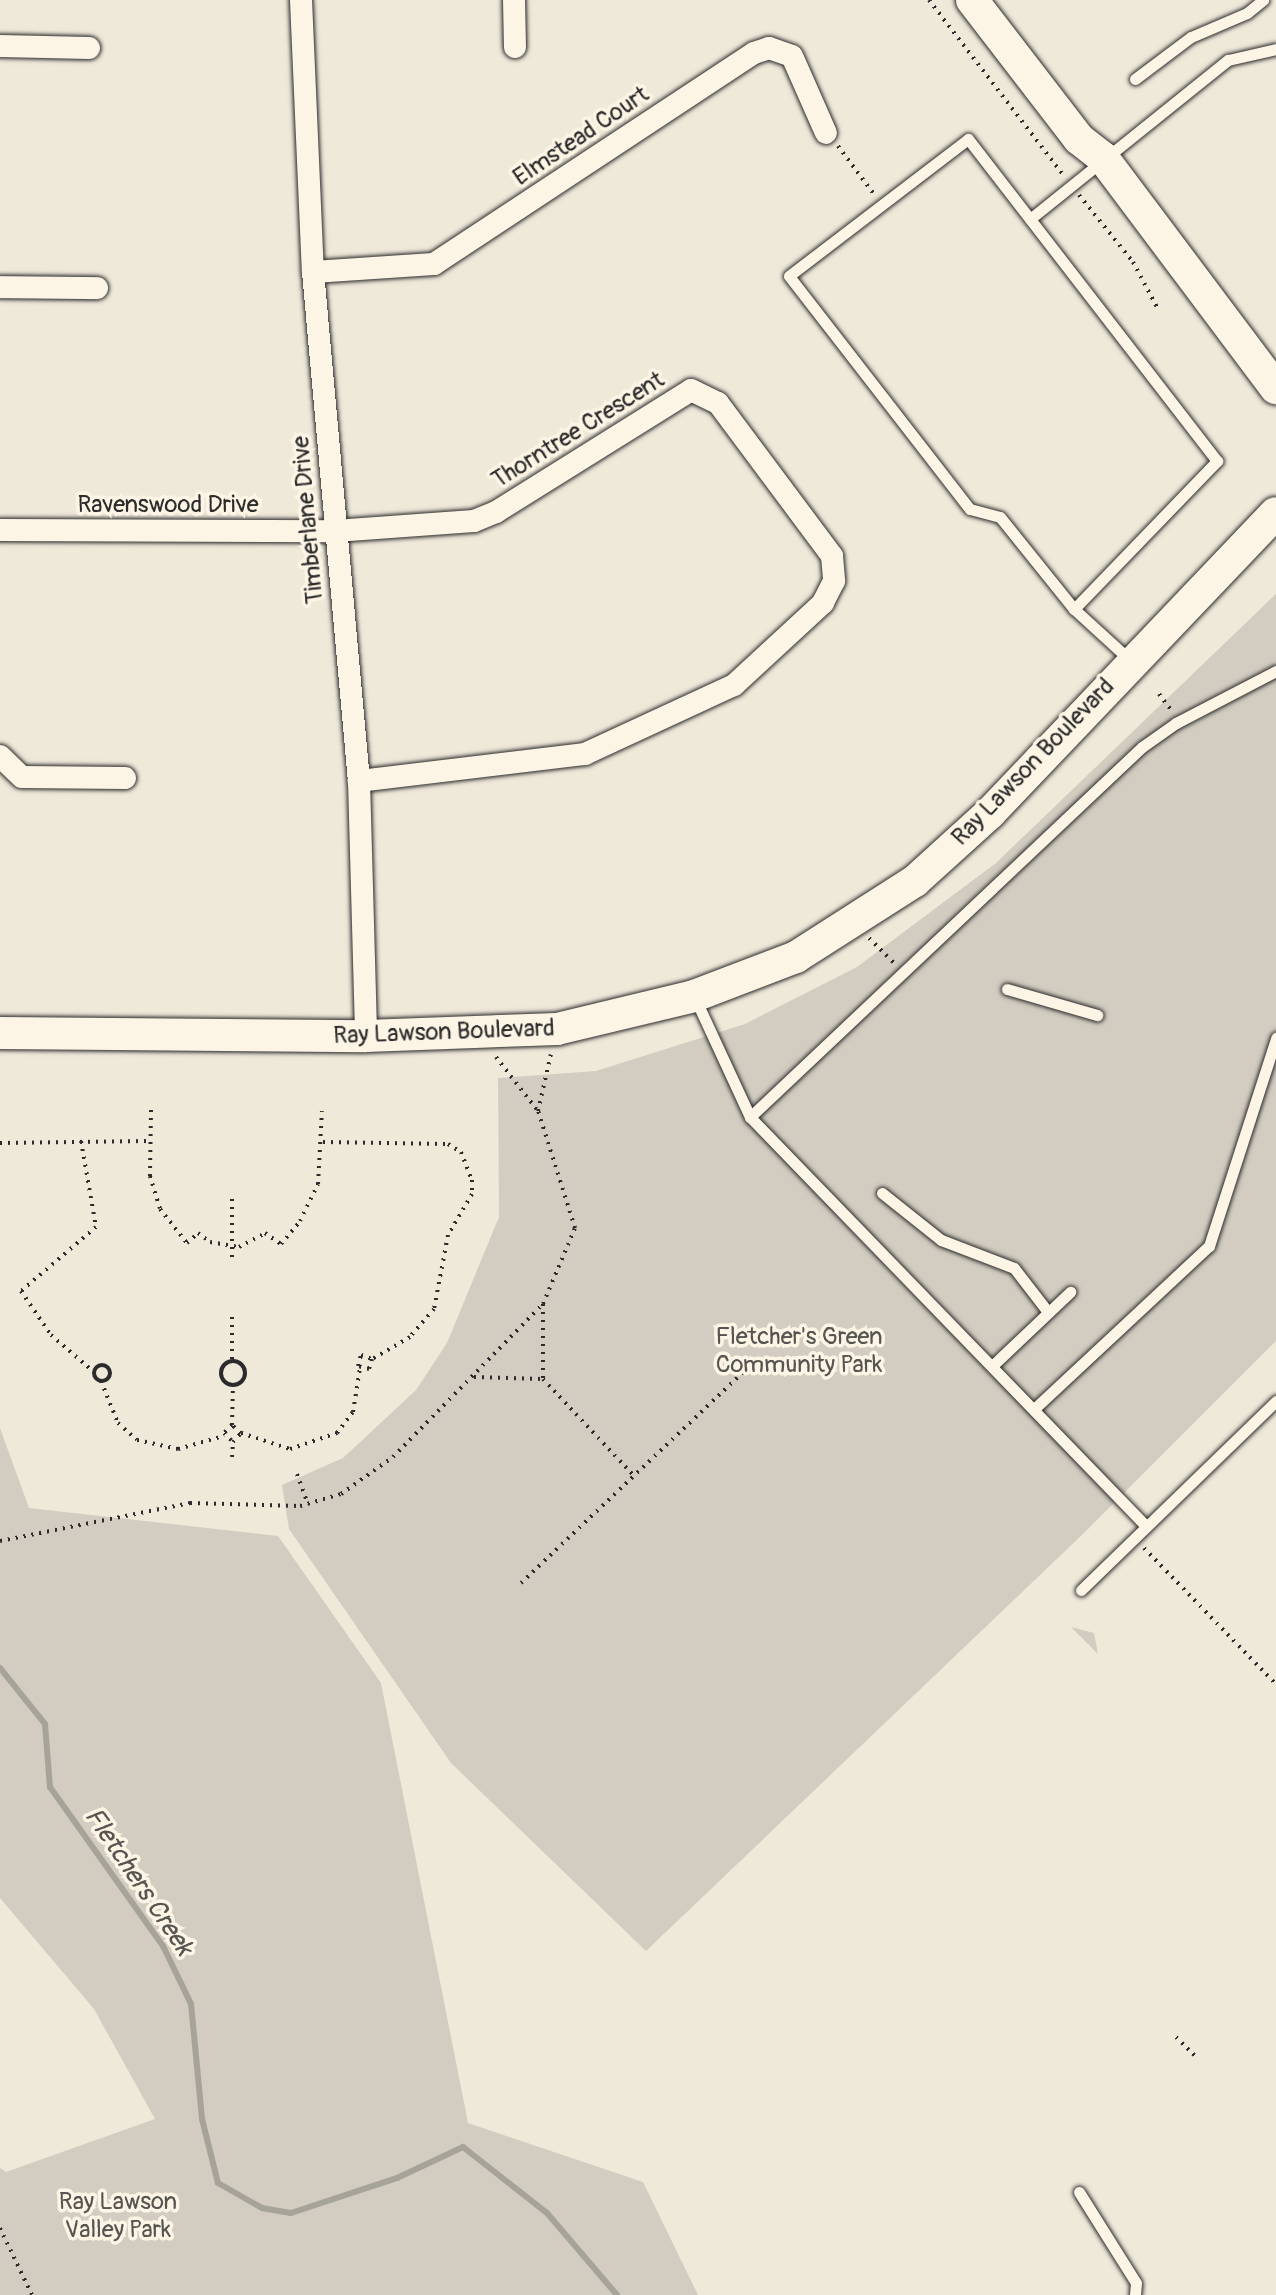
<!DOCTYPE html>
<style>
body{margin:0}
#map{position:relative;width:1276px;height:2295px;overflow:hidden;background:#efe9da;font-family:Pangolin,sans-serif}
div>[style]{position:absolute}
.green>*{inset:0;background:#d2cdc0}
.stream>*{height:6px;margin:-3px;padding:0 3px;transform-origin:3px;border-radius:3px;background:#a6a399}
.path>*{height:4px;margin-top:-2px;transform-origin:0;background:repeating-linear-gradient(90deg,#2b2b2b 0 2px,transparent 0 8px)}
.path>.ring{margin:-2px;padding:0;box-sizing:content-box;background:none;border:4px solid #2b2b2b;border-radius:50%}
.roads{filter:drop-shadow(0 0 2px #2b2b2b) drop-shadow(0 0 2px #2b2b2b)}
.lane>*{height:11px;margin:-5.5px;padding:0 5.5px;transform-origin:5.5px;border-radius:5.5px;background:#fcf5e5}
.street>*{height:22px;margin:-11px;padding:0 11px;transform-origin:11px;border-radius:11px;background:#fcf5e5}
.secondary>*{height:32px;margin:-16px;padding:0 16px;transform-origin:16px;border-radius:16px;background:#fcf5e5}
span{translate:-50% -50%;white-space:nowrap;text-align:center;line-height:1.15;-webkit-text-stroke:7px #fcf5e5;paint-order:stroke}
.street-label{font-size:24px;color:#2b2b2b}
.park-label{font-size:24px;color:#555450}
.water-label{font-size:26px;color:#565552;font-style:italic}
</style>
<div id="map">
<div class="green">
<i style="clip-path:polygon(1276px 594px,1276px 1341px,1084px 1533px,646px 1951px,451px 1763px,289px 1529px,282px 1485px,343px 1458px,416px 1390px,447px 1343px,499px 1217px,498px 1078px,596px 1071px,745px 1024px,857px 967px,996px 863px)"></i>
<i style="clip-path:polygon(0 1428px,29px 1508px,278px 1536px,381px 1683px,468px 2123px,643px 2182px,698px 2295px,0 2295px,0 2168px,6px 2172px,155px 2119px,94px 2009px,0 1898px)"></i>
<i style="clip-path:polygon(1071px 1627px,1094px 1633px,1098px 1654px)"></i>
</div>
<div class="stream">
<i style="left:0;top:1668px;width:72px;rotate:51.2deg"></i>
<i style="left:45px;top:1724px;width:63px;rotate:85.5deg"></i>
<i style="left:50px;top:1787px;width:195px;rotate:54.6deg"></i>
<i style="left:163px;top:1946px;width:64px;rotate:64.2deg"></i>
<i style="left:191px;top:2004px;width:116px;rotate:84.5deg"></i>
<i style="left:202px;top:2119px;width:66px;rotate:76deg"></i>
<i style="left:218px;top:2183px;width:51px;rotate:29.6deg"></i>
<i style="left:262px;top:2208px;width:29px;rotate:10deg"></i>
<i style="left:291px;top:2213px;width:112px;rotate:-18.3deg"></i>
<i style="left:397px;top:2178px;width:73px;rotate:-25.2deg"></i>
<i style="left:463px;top:2147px;width:107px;rotate:38.2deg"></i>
<i style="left:547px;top:2213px;width:108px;rotate:49.5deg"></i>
</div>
<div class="path">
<i style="left:929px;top:0;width:222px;rotate:52.5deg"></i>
<i style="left:838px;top:146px;width:59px;rotate:53.3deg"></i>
<i style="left:1079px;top:195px;width:86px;rotate:51.1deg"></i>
<i style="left:1133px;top:262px;width:55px;rotate:62deg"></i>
<i style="left:1159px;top:694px;width:21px;rotate:53deg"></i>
<i style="left:869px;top:938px;width:35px;rotate:45deg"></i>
<i style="left:496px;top:1057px;width:68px;rotate:52.1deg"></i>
<i style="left:151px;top:1110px;width:66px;rotate:90.9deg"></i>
<i style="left:150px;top:1176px;width:34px;rotate:73deg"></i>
<i style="left:160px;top:1209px;width:43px;rotate:51.5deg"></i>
<i style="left:187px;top:1243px;width:15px;rotate:-42deg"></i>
<i style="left:198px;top:1233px;width:15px;rotate:37deg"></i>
<i style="left:210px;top:1242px;width:29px;rotate:10deg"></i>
<i style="left:239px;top:1247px;width:30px;rotate:-28deg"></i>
<i style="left:265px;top:1233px;width:19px;rotate:35deg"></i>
<i style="left:281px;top:1244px;width:30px;rotate:-50deg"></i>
<i style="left:300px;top:1221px;width:41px;rotate:-64.1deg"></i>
<i style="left:318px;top:1184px;width:73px;rotate:-86.9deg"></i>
<i style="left:81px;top:1141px;width:87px;rotate:80.1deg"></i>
<i style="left:96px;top:1227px;width:99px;rotate:139.5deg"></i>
<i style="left:21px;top:1291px;width:53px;rotate:55.7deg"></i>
<i style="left:51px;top:1335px;width:57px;rotate:40.7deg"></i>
<i style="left:323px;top:1142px;width:125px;rotate:0.9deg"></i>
<i style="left:448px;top:1144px;width:15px;rotate:32deg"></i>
<i style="left:461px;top:1152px;width:30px;rotate:69deg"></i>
<i style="left:472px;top:1180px;width:14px;rotate:90deg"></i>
<i style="left:472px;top:1194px;width:48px;rotate:120.3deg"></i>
<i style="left:448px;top:1235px;width:75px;rotate:100.7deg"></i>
<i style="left:434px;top:1309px;width:37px;rotate:131deg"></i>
<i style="left:410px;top:1337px;width:44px;rotate:149.9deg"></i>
<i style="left:372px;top:1359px;width:10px;rotate:107deg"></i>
<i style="left:369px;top:1369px;width:11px;rotate:-165deg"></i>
<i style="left:358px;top:1366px;width:11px;rotate:-75deg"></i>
<i style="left:361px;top:1355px;width:12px;rotate:20deg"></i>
<i style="left:0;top:1143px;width:149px;rotate:-0.8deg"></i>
<i style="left:232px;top:1257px;width:59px;rotate:-90deg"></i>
<i style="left:543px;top:1304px;width:75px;rotate:90deg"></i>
<i style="left:543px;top:1379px;width:133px;rotate:46.8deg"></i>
<i style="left:232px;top:1317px;width:43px;rotate:90deg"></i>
<i class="ring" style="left:221px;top:1361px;width:20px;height:20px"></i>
<i class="ring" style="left:94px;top:1365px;width:12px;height:12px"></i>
<i style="left:474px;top:1377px;width:69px;rotate:1.7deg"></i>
<i style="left:101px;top:1381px;width:45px;rotate:68deg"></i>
<i style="left:118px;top:1423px;width:25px;rotate:42deg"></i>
<i style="left:137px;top:1440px;width:42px;rotate:12.4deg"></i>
<i style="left:178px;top:1449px;width:48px;rotate:-15.8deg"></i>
<i style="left:232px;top:1425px;width:40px;rotate:-88.6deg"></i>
<i style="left:241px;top:1433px;width:52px;rotate:18.1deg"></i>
<i style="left:290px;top:1449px;width:50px;rotate:-18.8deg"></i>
<i style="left:337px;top:1433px;width:26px;rotate:-53deg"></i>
<i style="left:353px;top:1412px;width:45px;rotate:-81deg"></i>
<i style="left:232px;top:1457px;width:15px;rotate:-86deg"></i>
<i style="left:233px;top:1442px;width:12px;rotate:-48deg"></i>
<i style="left:241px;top:1433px;width:12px;rotate:-138deg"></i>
<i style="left:232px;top:1425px;width:11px;rotate:135deg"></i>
<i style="left:224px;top:1433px;width:13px;rotate:45deg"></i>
<i style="left:297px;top:1474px;width:32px;rotate:70deg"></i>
<i style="left:0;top:1541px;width:194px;rotate:-11.3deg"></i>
<i style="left:190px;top:1503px;width:110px;rotate:1.6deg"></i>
<i style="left:300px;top:1506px;width:43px;rotate:-16.3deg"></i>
<i style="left:341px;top:1494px;width:64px;rotate:-35.4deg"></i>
<i style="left:393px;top:1457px;width:214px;rotate:-45.6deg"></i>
<i style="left:543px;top:1304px;width:82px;rotate:-67.2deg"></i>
<i style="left:575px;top:1228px;width:123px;rotate:-107.5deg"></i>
<i style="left:538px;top:1111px;width:58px;rotate:-77.2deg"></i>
<i style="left:1144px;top:1548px;width:190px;rotate:45.9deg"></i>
<i style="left:521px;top:1583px;width:317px;rotate:-43.5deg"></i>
<i style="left:1176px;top:2037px;width:31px;rotate:45deg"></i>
<i style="left:0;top:2228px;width:74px;rotate:64.5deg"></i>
</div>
<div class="roads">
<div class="lane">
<i style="left:1135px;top:79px;width:70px;rotate:-36.9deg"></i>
<i style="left:1191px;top:37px;width:61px;rotate:-23.2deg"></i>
<i style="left:1247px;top:13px;width:21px;rotate:-39deg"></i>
<i style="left:1030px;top:219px;width:254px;rotate:-38.8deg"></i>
<i style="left:1228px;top:60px;width:49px;rotate:-12.9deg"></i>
<i style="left:1074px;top:609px;width:206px;rotate:-46deg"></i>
<i style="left:1217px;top:461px;width:407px;rotate:-127.7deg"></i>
<i style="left:968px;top:139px;width:225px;rotate:142.6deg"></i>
<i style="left:789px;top:276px;width:295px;rotate:52.2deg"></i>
<i style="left:970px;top:509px;width:31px;rotate:15deg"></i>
<i style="left:1000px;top:517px;width:118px;rotate:51.2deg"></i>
<i style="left:1074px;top:609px;width:77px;rotate:42.4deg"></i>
<i style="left:1007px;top:989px;width:94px;rotate:16.1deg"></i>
<i style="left:695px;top:998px;width:131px;rotate:65.2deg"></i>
<i style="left:750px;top:1117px;width:568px;rotate:45.93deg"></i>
<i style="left:750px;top:1117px;width:539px;rotate:-43.35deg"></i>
<i style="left:1142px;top:747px;width:42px;rotate:-35.2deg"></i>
<i style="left:1176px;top:723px;width:113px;rotate:-27.5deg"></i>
<i style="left:882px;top:1193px;width:75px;rotate:38.5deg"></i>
<i style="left:941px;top:1240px;width:78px;rotate:21deg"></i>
<i style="left:1014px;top:1268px;width:56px;rotate:52.3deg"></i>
<i style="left:992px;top:1366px;width:108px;rotate:-43.5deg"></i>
<i style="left:1034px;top:1409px;width:239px;rotate:-43deg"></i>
<i style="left:1209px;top:1246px;width:219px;rotate:-72.1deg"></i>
<i style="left:1081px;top:1590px;width:272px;rotate:-44.1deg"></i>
<i style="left:1079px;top:2192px;width:107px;rotate:57.9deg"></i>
<i style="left:1136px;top:2283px;width:12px;rotate:95deg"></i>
</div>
<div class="street">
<i style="left:301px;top:0;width:272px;rotate:87.5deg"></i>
<i style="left:313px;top:272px;width:511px;rotate:84.84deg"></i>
<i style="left:359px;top:781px;width:255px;rotate:88.4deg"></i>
<i style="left:514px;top:0;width:47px;rotate:88.8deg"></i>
<i style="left:0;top:46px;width:89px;rotate:1.3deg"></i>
<i style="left:313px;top:272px;width:121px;rotate:-3.8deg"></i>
<i style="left:434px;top:264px;width:383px;rotate:-33.4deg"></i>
<i style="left:754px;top:53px;width:16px;rotate:-18deg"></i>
<i style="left:769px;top:48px;width:24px;rotate:19deg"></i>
<i style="left:792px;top:56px;width:84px;rotate:66.2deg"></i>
<i style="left:0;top:287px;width:97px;rotate:0.6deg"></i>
<i style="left:0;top:530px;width:335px;rotate:0.2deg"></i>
<i style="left:335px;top:531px;width:139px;rotate:-4.1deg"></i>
<i style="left:474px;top:521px;width:24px;rotate:-22deg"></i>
<i style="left:496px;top:512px;width:230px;rotate:-32deg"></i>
<i style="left:691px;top:390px;width:30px;rotate:26deg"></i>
<i style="left:718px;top:403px;width:191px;rotate:53.3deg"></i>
<i style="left:832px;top:556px;width:25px;rotate:85deg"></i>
<i style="left:834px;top:581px;width:25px;rotate:117deg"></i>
<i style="left:823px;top:603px;width:121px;rotate:137.3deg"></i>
<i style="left:734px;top:685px;width:164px;rotate:155.2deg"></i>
<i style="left:585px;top:754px;width:228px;rotate:173.2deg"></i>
<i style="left:0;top:756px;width:30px;rotate:44deg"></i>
<i style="left:22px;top:777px;width:103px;rotate:0.6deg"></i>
</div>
<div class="secondary">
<i style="left:972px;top:0;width:175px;rotate:52.4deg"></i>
<i style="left:1079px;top:139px;width:31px;rotate:38deg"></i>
<i style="left:1103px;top:158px;width:288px;rotate:53.1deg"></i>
<i style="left:0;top:1033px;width:366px;rotate:0.5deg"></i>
<i style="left:366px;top:1036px;width:191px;rotate:-2.1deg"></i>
<i style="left:557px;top:1029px;width:141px;rotate:-13.5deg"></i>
<i style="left:694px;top:996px;width:109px;rotate:-20.9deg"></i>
<i style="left:796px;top:957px;width:141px;rotate:-32.6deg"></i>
<i style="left:915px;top:881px;width:101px;rotate:-42.2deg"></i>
<i style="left:990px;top:813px;width:414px;rotate:-46.4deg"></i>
</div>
</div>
<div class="street-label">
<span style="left:581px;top:136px;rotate:-34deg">Elmstead Court</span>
<span style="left:578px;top:430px;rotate:-32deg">Thorntree Crescent</span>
<span style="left:168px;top:505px">Ravenswood Drive</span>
<span style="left:308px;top:520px;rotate:-95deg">Timberlane Drive</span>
<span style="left:1033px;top:762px;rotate:-46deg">Ray Lawson Boulevard</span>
<span style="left:444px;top:1032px;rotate:-2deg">Ray Lawson Boulevard</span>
</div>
<div class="park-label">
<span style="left:799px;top:1351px">Fletcher's Green<br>Community Park</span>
<span style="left:118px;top:2216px">Ray Lawson<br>Valley Park</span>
</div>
<div class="water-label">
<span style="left:138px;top:1882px;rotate:56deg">Fletchers Creek</span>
</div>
</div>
